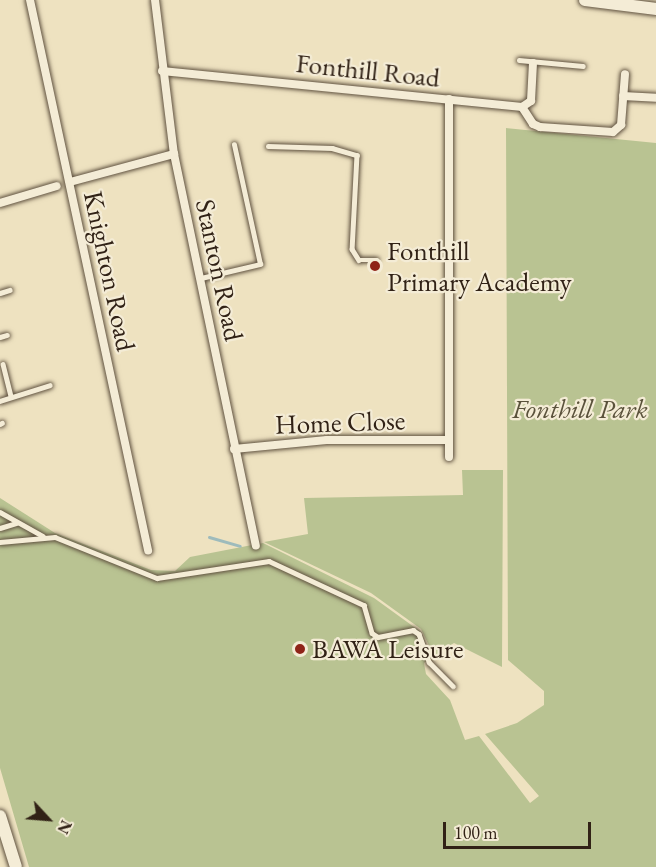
<!DOCTYPE html>
<style>
body{margin:0}
#map{position:relative;width:656px;height:867px;overflow:hidden;background:#eee2c0;font-family:"EB Garamond",serif}
div>[style]{position:absolute}
.green>*{inset:0;background:#b9c392}
.stream>*{height:3px;margin:-1.5px;padding:0 1.5px;transform-origin:1.5px;border-radius:1.5px;background:#9ebbbc}
.roads{filter:drop-shadow(0 0 2px #605240) drop-shadow(0 0 2px #605240)}
.lane>*{height:4.5px;margin:-2.25px;padding:0 2.25px;transform-origin:2.25px;border-radius:2.25px;background:#f4ecd6}
.street>*{height:8px;margin:-4px;padding:0 4px;transform-origin:4px;border-radius:4px;background:#f4ecd6}
.secondary>*{height:12px;margin:-6px;padding:0 6px;transform-origin:6px;border-radius:6px;background:#f4ecd6}
.dots>*{width:16px;height:16px;translate:-50% -50%;box-sizing:border-box;border:3px solid #f4ecd6;border-radius:50%}
span{translate:-50% -50%;white-space:nowrap;text-align:center;line-height:1.15;-webkit-text-stroke:4.5px #f4ecd6;paint-order:stroke}
.street-label{font-size:27px;color:#312216}
.poi-label{font-size:27px;color:#312216}
.left{translate:0 -50%;text-align:left}
.park-label{font-size:27px;color:#5a523b;font-style:italic}
.north{position:absolute;left:18px;top:789px;width:60px;height:60px;-webkit-text-stroke:4px #f4ecd6;paint-order:stroke;rotate:116deg;font-size:16px;font-weight:700;line-height:24px;text-align:center;color:#312216}
.north::after{content:'';display:block;margin:auto;width:21px;height:27px;background:#312216;clip-path:polygon(50% 0,100% 100%,50% 72%,0 100%)}
.scale{position:absolute;left:443px;top:822px;width:148px;height:27px;box-sizing:border-box;border:3px solid #312216;border-top:0;padding-left:8px;font-size:18px;line-height:21px;white-space:nowrap;color:#312216;-webkit-text-stroke:4px #f4ecd6;paint-order:stroke}
</style>
<div id="map">
<div class="green">
<i style="clip-path:polygon(506px 128px,656px 143px,656px 867px,29px 867px,0 768px,0 498px,55px 533px,151px 570px,175px 571px,190px 557px,263px 543px,374px 598px,421px 632px,431px 657px,424px 663px,426px 674px,450px 700px,465px 740px,479px 736px,530px 803px,539px 796px,485px 734px,517px 723px,544px 705px,544px 691px,508px 660px)"></i>
<i style="clip-path:polygon(462px 470px,503px 470px,502px 667px,454px 643px,434px 656px,421px 629px,371px 593px,264px 542px,308px 534px,304px 498px,463px 495px)"></i>
</div>
<div class="stream">
<i style="left:209px;top:537px;width:32px;rotate:16deg"></i>
</div>
<div class="roads">
<div class="lane">
<i style="left:519px;top:60px;width:64px;rotate:5.4deg"></i>
<i style="left:268px;top:146px;width:64px;rotate:1.8deg"></i>
<i style="left:332px;top:148px;width:26px;rotate:16deg"></i>
<i style="left:357px;top:155px;width:94px;rotate:93deg"></i>
<i style="left:352px;top:249px;width:13px;rotate:58deg"></i>
<i style="left:359px;top:260px;width:18px"></i>
<i style="left:201px;top:278px;width:61px;rotate:-13.3deg"></i>
<i style="left:260px;top:264px;width:122px;rotate:-102.3deg"></i>
<i style="left:0;top:293px;width:10px;rotate:-17deg"></i>
<i style="left:0;top:337px;width:7px;rotate:-16deg"></i>
<i style="left:3px;top:364px;width:33px;rotate:76deg"></i>
<i style="left:0;top:401px;width:52px;rotate:-17.7deg"></i>
<i style="left:0;top:424px;width:2px;rotate:-27deg"></i>
<i style="left:0;top:512px;width:49px;rotate:29.2deg"></i>
<i style="left:0;top:528px;width:17px;rotate:-17deg"></i>
<i style="left:0;top:542px;width:55px;rotate:-5.2deg"></i>
<i style="left:55px;top:537px;width:110px;rotate:21.9deg"></i>
<i style="left:157px;top:578px;width:113px;rotate:-8.6deg"></i>
<i style="left:269px;top:561px;width:105px;rotate:24.9deg"></i>
<i style="left:364px;top:605px;width:29px;rotate:74deg"></i>
<i style="left:372px;top:633px;width:7px;rotate:34deg"></i>
<i style="left:378px;top:637px;width:36px;rotate:-11deg"></i>
<i style="left:413px;top:630px;width:7px;rotate:34deg"></i>
<i style="left:419px;top:634px;width:30px;rotate:70deg"></i>
<i style="left:429px;top:662px;width:34px;rotate:45deg"></i>
</div>
<div class="street">
<i style="left:30px;top:0;width:563px;rotate:77.89deg"></i>
<i style="left:155px;top:0;width:155px;rotate:83deg"></i>
<i style="left:174px;top:154px;width:400px;rotate:78.2deg"></i>
<i style="left:162px;top:71px;width:362px;rotate:5.7deg"></i>
<i style="left:522px;top:107px;width:11px;rotate:-34deg"></i>
<i style="left:531px;top:101px;width:38px;rotate:-87deg"></i>
<i style="left:623px;top:96px;width:33px;rotate:3deg"></i>
<i style="left:522px;top:107px;width:20px;rotate:57deg"></i>
<i style="left:533px;top:124px;width:8px;rotate:23deg"></i>
<i style="left:540px;top:127px;width:73px;rotate:3.9deg"></i>
<i style="left:613px;top:132px;width:11px;rotate:-41deg"></i>
<i style="left:621px;top:125px;width:51px;rotate:-85.5deg"></i>
<i style="left:70px;top:182px;width:108px;rotate:-15.1deg"></i>
<i style="left:0;top:203px;width:59px;rotate:-16.6deg"></i>
<i style="left:234px;top:449px;width:93px;rotate:-5.5deg"></i>
<i style="left:327px;top:440px;width:122px"></i>
<i style="left:449px;top:457px;width:358px;rotate:-90deg"></i>
</div>
<div class="secondary">
<i style="left:585px;top:0;width:72px;rotate:7.2deg"></i>
<i style="left:0;top:816px;width:53px;rotate:72.6deg"></i>
</div>
</div>
<div class="dots">
<i style="left:375px;top:266px;background:#8f2418"></i>
<i style="left:300px;top:649px;background:#8f2418"></i>
</div>
<div class="street-label">
<span style="left:368px;top:70px;rotate:6deg">Fonthill Road</span>
<span style="left:220px;top:270px;rotate:78deg">Stanton Road</span>
<span style="left:110px;top:271px;rotate:78deg">Knighton Road</span>
<span style="left:340px;top:422px;rotate:-2deg">Home Close</span>
</div>
<div class="poi-label">
<span class="left" style="left:387px;top:266px">Fonthill<br>Primary Academy</span>
<span class="left" style="left:312px;top:649px">BAWA Leisure</span>
</div>
<div class="park-label">
<span style="left:580px;top:409px">Fonthill Park</span>
</div>
<div class="north">N</div>
<div class="scale">100 m</div>
</div>
